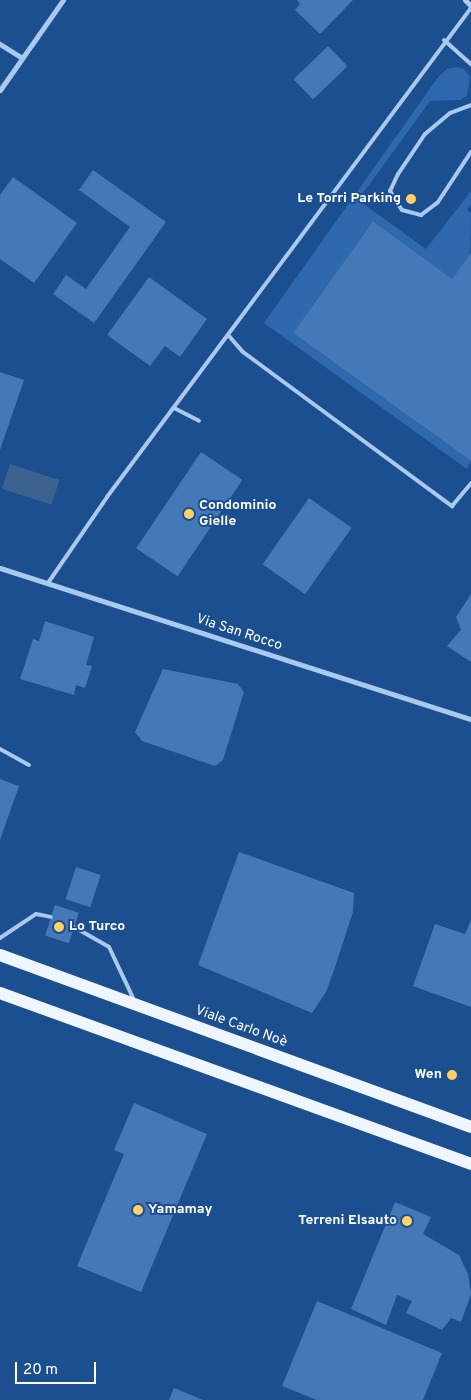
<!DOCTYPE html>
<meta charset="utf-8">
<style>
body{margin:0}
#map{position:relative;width:471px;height:1400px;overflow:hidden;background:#1b4f8f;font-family:Overpass,sans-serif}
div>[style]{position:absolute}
.green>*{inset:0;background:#2e69ad}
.water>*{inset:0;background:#3c6290;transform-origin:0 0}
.building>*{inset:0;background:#4478b7;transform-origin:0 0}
.service>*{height:4px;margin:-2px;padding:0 2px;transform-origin:2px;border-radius:2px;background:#a9c9ee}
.minor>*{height:5px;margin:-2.5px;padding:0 2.5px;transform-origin:2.5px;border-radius:2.5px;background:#a9c9ee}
.primary>*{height:12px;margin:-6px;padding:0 6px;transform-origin:6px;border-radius:6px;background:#f0f6ff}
.dots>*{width:14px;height:14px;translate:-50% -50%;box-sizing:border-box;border:2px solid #1b4f8f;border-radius:50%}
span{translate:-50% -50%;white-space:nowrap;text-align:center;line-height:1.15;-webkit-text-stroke:4px #1b4f8f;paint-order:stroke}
.poi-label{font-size:14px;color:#fff;font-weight:700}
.right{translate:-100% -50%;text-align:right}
.left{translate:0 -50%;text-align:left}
.street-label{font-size:14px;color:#fff}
.scale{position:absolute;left:15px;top:1362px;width:81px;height:22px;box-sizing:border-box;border:2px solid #fff;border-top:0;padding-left:6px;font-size:15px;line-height:18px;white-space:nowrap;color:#fff;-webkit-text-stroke:4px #1b4f8f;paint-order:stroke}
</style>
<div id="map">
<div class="green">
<i style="clip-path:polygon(457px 67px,464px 69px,470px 77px,467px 96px,460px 100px,430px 101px,358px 200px,426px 249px,471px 191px,471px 204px,467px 210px,471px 213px,470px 255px,452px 279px,373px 221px,293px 333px,471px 461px,467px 469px,264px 323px,439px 76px,447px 69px)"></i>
</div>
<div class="water">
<i style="left:10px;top:464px;width:52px;height:26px;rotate:18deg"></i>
</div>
<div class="building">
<i style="clip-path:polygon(297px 0,353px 0,320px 34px,295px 10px,300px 4px)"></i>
<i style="left:328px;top:46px;width:28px;height:48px;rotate:46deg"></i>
<i style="clip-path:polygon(93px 170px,166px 222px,94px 323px,53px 294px,66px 275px,86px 289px,130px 227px,79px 190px)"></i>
<i style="clip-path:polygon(13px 177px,77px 223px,34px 283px,0 259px,0 195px)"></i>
<i style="clip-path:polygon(373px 221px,452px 279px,471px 253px,471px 461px,293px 333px)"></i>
<i style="clip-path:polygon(149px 277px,207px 319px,180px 357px,165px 346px,150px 366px,107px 335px)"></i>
<i style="clip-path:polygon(0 372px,24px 380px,0 450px)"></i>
<i style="left:201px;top:452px;width:50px;height:116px;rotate:34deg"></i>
<i style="left:309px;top:498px;width:52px;height:81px;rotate:35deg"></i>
<i style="clip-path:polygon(471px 594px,471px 662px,447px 646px,461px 630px,456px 617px)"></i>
<i style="clip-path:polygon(45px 621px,94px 637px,86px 665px,92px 666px,85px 688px,76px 685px,74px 695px,20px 679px,33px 639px,39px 641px)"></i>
<i style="clip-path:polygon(163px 669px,238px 684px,244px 692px,223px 760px,215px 766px,142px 741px,135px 732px)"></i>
<i style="clip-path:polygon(0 779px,19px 786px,0 840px)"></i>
<i style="clip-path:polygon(239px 852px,354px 893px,353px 912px,334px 970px,326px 992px,312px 1013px,198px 965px)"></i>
<i style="left:76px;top:867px;width:26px;height:34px;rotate:18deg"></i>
<i style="left:55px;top:905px;width:25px;height:32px;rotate:18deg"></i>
<i style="clip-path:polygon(471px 920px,471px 1007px,413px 986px,435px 924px,465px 934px)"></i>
<i style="clip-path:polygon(134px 1103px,207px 1134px,141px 1292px,77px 1266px,124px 1154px,114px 1150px)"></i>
<i style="clip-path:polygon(395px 1202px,431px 1217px,423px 1234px,459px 1255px,468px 1274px,471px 1294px,461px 1322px,451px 1318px,442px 1330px,406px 1313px,412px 1301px,397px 1295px,386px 1325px,351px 1309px)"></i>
<i style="clip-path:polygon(317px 1301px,442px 1353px,423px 1400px,317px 1400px,282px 1386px)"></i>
<i style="clip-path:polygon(174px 1388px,203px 1400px,169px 1400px)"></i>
</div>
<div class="service">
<i style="left:444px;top:40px;width:36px;rotate:42deg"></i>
<i style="left:471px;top:105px;width:22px;rotate:159deg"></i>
<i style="left:450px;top:113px;width:33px;rotate:140deg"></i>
<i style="left:425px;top:134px;width:48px;rotate:124deg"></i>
<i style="left:398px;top:174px;width:19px;rotate:115deg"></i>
<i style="left:390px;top:191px;width:22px;rotate:58deg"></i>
<i style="left:402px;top:210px;width:20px;rotate:15deg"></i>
<i style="left:421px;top:215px;width:21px;rotate:-37deg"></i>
<i style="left:438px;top:202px;width:60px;rotate:-56.6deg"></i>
<i style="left:229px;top:336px;width:21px;rotate:49deg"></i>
<i style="left:243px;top:352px;width:260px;rotate:36.4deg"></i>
<i style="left:452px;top:506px;width:30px;rotate:-50deg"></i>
<i style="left:174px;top:408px;width:28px;rotate:27deg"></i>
<i style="left:48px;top:583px;width:104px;rotate:-55.5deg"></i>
<i style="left:107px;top:497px;width:610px;rotate:-53.34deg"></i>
<i style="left:0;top:749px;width:33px;rotate:29deg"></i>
<i style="left:74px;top:927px;width:40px;rotate:29.7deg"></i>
<i style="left:109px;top:947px;width:59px;rotate:64.7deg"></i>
<i style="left:0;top:938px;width:43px;rotate:-33.7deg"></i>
<i style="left:36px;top:914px;width:15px;rotate:11deg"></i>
</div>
<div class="minor">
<i style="left:465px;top:0;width:8px;rotate:45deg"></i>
<i style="left:0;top:44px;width:26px;rotate:32deg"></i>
<i style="left:0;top:90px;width:110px;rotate:-55deg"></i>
<i style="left:0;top:568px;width:495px;rotate:17.8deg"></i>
</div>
<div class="primary">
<i style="left:0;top:955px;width:501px;rotate:20.06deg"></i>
<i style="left:0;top:993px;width:501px;rotate:19.95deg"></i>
</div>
<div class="dots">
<i style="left:411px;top:199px;background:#ffd166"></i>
<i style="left:189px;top:514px;background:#ffd166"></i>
<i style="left:59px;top:927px;background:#ffd166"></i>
<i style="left:452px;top:1075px;background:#ffd166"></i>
<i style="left:138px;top:1210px;background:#ffd166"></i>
<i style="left:407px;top:1221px;background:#ffd166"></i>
</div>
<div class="poi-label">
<span class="right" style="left:401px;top:199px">Le Torri Parking</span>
<span class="left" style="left:199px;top:514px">Condominio<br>Gielle</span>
<span class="left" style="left:69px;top:927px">Lo Turco</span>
<span class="right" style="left:442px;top:1075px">Wen</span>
<span class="left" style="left:148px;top:1210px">Yamamay</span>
<span class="right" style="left:397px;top:1221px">Terreni Elsauto</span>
</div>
<div class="street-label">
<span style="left:239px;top:633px;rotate:18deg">Via San Rocco</span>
<span style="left:241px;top:1027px;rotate:20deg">Viale Carlo Noè</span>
</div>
<div class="scale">20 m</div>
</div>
